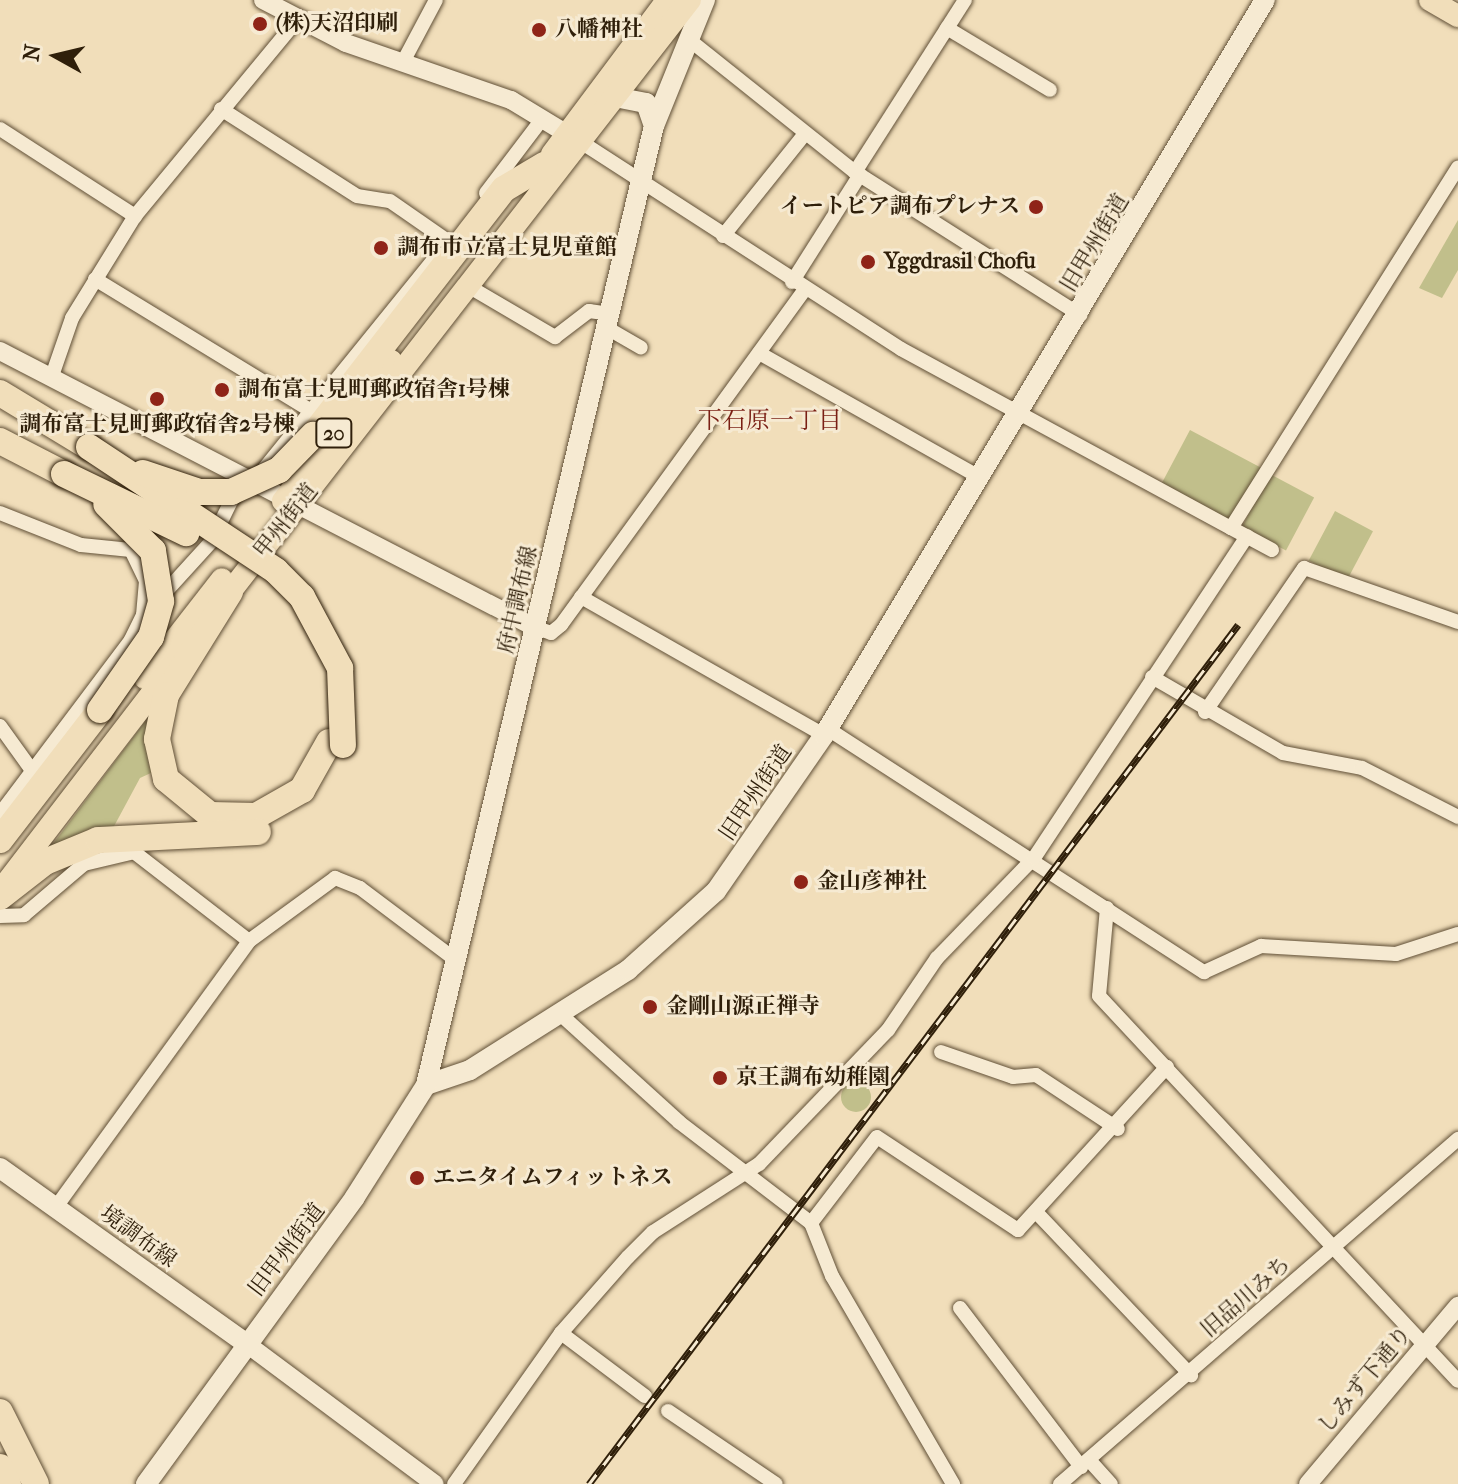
<!DOCTYPE html>
<meta charset="utf-8">
<style>
body{margin:0}
#map{position:relative;width:1458px;height:1484px;overflow:hidden;background:#f1deba;font-family:"IM FELL French Canon","Noto Serif JP",serif}
div>[style]{position:absolute}
.green>*{inset:0;background:#c1bf8b;transform-origin:0 0}
.round{border-radius:50%}
.roads{filter:drop-shadow(0 0 2px #604f36) drop-shadow(0 0 2px #604f36)}
.minor>*{height:14px;margin:-7px;padding:0 7px;transform-origin:7px;border-radius:7px;background:#f6ead2}
.tertiary>*{height:18px;margin:-9px;padding:0 9px;transform-origin:9px;border-radius:9px;background:#f6ead2}
.secondary>*{height:20px;margin:-10px;padding:0 10px;transform-origin:10px;border-radius:10px;background:#f6ead2}
.primary>*{height:22px;margin:-11px;padding:0 11px;transform-origin:11px;border-radius:11px;background:#f1deba}
.trunk>*{height:22px;margin:-11px;padding:0 11px;transform-origin:11px;border-radius:11px;background:#f1deba}
.motorway>*{height:26px;margin:-13px;padding:0 13px;transform-origin:13px;border-radius:13px;background:#f1deba}
.rail>*{height:7px;margin-top:-3.5px;transform-origin:0;background:repeating-linear-gradient(90deg,#f6ead2 0 12px,#2f1f0a 0 24px);box-sizing:border-box;border-block:2px solid #2f1f0a}
.bridges{filter:drop-shadow(0 0 2px #2f1f0a) drop-shadow(0 0 2px #2f1f0a)}
.motorway-bridge>*{height:26px;margin:-13px;padding:0 13px;transform-origin:13px;border-radius:13px;background:#f1deba}
.dots>*{width:22px;height:22px;translate:-50% -50%;box-sizing:border-box;border:4px solid #f6ead2;border-radius:50%}
span{translate:-50% -50%;white-space:nowrap;text-align:center;line-height:1.15;-webkit-text-stroke:6px #f6ead2;paint-order:stroke}
.shield-label span{padding:2px 6px;background:#f6ead2;border:2px solid;border-radius:6px;-webkit-text-stroke-width:0}
.shield-label{font-size:20px;color:#2f1f0a;font-weight:700}
.poi-label{font-size:22px;color:#2f1f0a;font-weight:700}
.left{translate:0 -50%;text-align:left}
.right{translate:-100% -50%;text-align:right}
.street-label{font-size:22px;color:#2f1f0a}
.neighbourhood-label{font-size:24px;color:#7a1f14}
.north{position:absolute;left:16px;top:16px;width:80px;height:80px;-webkit-text-stroke:6px #f6ead2;paint-order:stroke;rotate:278deg;font-size:22px;font-weight:700;line-height:32px;text-align:center;color:#2f1f0a}
.north::after{content:'';display:block;margin:auto;width:28px;height:36px;background:#2f1f0a;clip-path:polygon(50% 0,100% 100%,50% 72%,0 100%)}
</style>
<div id="map">
<div class="green">
<i style="clip-path:polygon(1458px 220px,1458px 270px,1442px 298px,1419px 288px)"></i>
<i style="left:1190px;top:430px;width:80px;height:62px;rotate:28deg"></i>
<i style="left:1270px;top:474px;width:50px;height:60px;rotate:28deg"></i>
<i style="left:1335px;top:511px;width:43px;height:56px;rotate:28deg"></i>
<i style="clip-path:polygon(149px 716px,153px 772px,140px 778px,112px 830px,50px 848px)"></i>
<i class="round" style="left:841px;top:1082px;width:30px;height:30px"></i>
</div>
<div class="roads">
<div class="minor">
<i style="left:947px;top:28px;width:120px;rotate:31deg"></i>
<i style="left:687px;top:38px;width:215px;rotate:38.6deg"></i>
<i style="left:855px;top:172px;width:267px;rotate:32.4deg"></i>
<i style="left:403px;top:62px;width:70px;rotate:-62deg"></i>
<i style="left:221px;top:109px;width:161px;rotate:32.6deg"></i>
<i style="left:357px;top:196px;width:33px;rotate:9deg"></i>
<i style="left:390px;top:201px;width:72px;rotate:34.8deg"></i>
<i style="left:0;top:129px;width:161px;rotate:32.8deg"></i>
<i style="left:581px;top:142px;width:381px;rotate:32.9deg"></i>
<i style="left:901px;top:349px;width:375px;rotate:28.5deg"></i>
<i style="left:855px;top:172px;width:204px;rotate:-57.4deg"></i>
<i style="left:486px;top:193px;width:94px;rotate:-52.8deg"></i>
<i style="left:723px;top:236px;width:129px;rotate:-51.3deg"></i>
<i style="left:95px;top:279px;width:252px;rotate:31.4deg"></i>
<i style="left:792px;top:282px;width:127px;rotate:-57.6deg"></i>
<i style="left:468px;top:286px;width:101px;rotate:30.4deg"></i>
<i style="left:555px;top:337px;width:43px;rotate:-37.4deg"></i>
<i style="left:589px;top:311px;width:21px;rotate:8deg"></i>
<i style="left:607px;top:328px;width:39px;rotate:30deg"></i>
<i style="left:759px;top:353px;width:255px;rotate:29.4deg"></i>
<i style="left:53px;top:373px;width:58px;rotate:-70.9deg"></i>
<i style="left:72px;top:318px;width:120px;rotate:-58.3deg"></i>
<i style="left:135px;top:216px;width:254px;rotate:-50.4deg"></i>
<i style="left:260px;top:474px;width:283px;rotate:-51deg"></i>
<i style="left:0;top:513px;width:87px;rotate:21.6deg"></i>
<i style="left:81px;top:545px;width:50px;rotate:5.7deg"></i>
<i style="left:131px;top:550px;width:34px;rotate:64deg"></i>
<i style="left:146px;top:581px;width:34px;rotate:95deg"></i>
<i style="left:143px;top:615px;width:28px;rotate:116deg"></i>
<i style="left:131px;top:640px;width:218px;rotate:127deg"></i>
<i style="left:1272px;top:550px;width:47px;rotate:-151.8deg"></i>
<i style="left:1231px;top:528px;width:426px;rotate:-57.8deg"></i>
<i style="left:581px;top:597px;width:279px;rotate:29.6deg"></i>
<i style="left:160px;top:598px;width:76px;rotate:-47.7deg"></i>
<i style="left:211px;top:542px;width:59px;rotate:-63.9deg"></i>
<i style="left:536px;top:628px;width:16px;rotate:18deg"></i>
<i style="left:551px;top:633px;width:13px;rotate:-39deg"></i>
<i style="left:561px;top:625px;width:414px;rotate:-54deg"></i>
<i style="left:1152px;top:677px;width:151px;rotate:30.1deg"></i>
<i style="left:1283px;top:753px;width:80px;rotate:10.8deg"></i>
<i style="left:1362px;top:768px;width:108px;rotate:27deg"></i>
<i style="left:1205px;top:712px;width:175px;rotate:-55.5deg"></i>
<i style="left:1304px;top:568px;width:163px;rotate:19.3deg"></i>
<i style="left:0;top:726px;width:57px;rotate:54.3deg"></i>
<i style="left:828px;top:729px;width:448px;rotate:32.9deg"></i>
<i style="left:1204px;top:972px;width:63px;rotate:-24.5deg"></i>
<i style="left:1261px;top:946px;width:135px;rotate:3.4deg"></i>
<i style="left:1396px;top:954px;width:65px;rotate:-17.9deg"></i>
<i style="left:1107px;top:908px;width:88px;rotate:95.2deg"></i>
<i style="left:1099px;top:996px;width:526px;rotate:47deg"></i>
<i style="left:0;top:916px;width:24px;rotate:-2deg"></i>
<i style="left:24px;top:915px;width:79px;rotate:-40.4deg"></i>
<i style="left:84px;top:864px;width:51px;rotate:-13.5deg"></i>
<i style="left:134px;top:852px;width:145px;rotate:37.7deg"></i>
<i style="left:559px;top:1013px;width:162px;rotate:42.2deg"></i>
<i style="left:679px;top:1122px;width:166px;rotate:37.4deg"></i>
<i style="left:811px;top:1223px;width:57px;rotate:68.4deg"></i>
<i style="left:832px;top:1276px;width:241px;rotate:59.8deg"></i>
<i style="left:941px;top:1052px;width:76px;rotate:19.1deg"></i>
<i style="left:1013px;top:1077px;width:23px;rotate:-5deg"></i>
<i style="left:1036px;top:1075px;width:98px;rotate:33.4deg"></i>
<i style="left:56px;top:1207px;width:329px;rotate:-54deg"></i>
<i style="left:249px;top:941px;width:107px;rotate:-36.2deg"></i>
<i style="left:335px;top:878px;width:27px;rotate:22deg"></i>
<i style="left:360px;top:888px;width:120px;rotate:36.9deg"></i>
<i style="left:1037px;top:1213px;width:224px;rotate:46.5deg"></i>
<i style="left:811px;top:1223px;width:108px;rotate:-52.5deg"></i>
<i style="left:877px;top:1137px;width:169px;rotate:33.4deg"></i>
<i style="left:1018px;top:1230px;width:221px;rotate:-47.6deg"></i>
<i style="left:960px;top:1308px;width:200px;rotate:52.7deg"></i>
<i style="left:561px;top:1333px;width:105px;rotate:36.9deg"></i>
<i style="left:668px;top:1411px;width:130px;rotate:34.1deg"></i>
<i style="left:1090px;top:1461px;width:31px;rotate:48deg"></i>
<i style="left:454px;top:1484px;width:185px;rotate:-54.7deg"></i>
<i style="left:561px;top:1333px;width:101px;rotate:-48.6deg"></i>
<i style="left:628px;top:1257px;width:35px;rotate:-45deg"></i>
<i style="left:653px;top:1232px;width:126px;rotate:-32.7deg"></i>
<i style="left:759px;top:1164px;width:186px;rotate:-46.1deg"></i>
<i style="left:888px;top:1030px;width:87px;rotate:-55.8deg"></i>
<i style="left:937px;top:958px;width:139px;rotate:-45.9deg"></i>
<i style="left:1034px;top:858px;width:386px;rotate:-56.5deg"></i>
<i style="left:1060px;top:1484px;width:527px;rotate:-40.92deg"></i>
</div>
<div class="tertiary">
<i style="left:263px;top:0;width:93px;rotate:27.4deg"></i>
<i style="left:346px;top:43px;width:175px;rotate:19.1deg"></i>
<i style="left:511px;top:100px;width:66px;rotate:31.3deg"></i>
<i style="left:0;top:351px;width:603px;rotate:27.33deg"></i>
<i style="left:247px;top:1344px;width:234px;rotate:36.7deg"></i>
<i style="left:1308px;top:1484px;width:233px;rotate:-49.9deg"></i>
</div>
<div class="secondary">
<i style="left:615px;top:97px;width:32px;rotate:11deg"></i>
<i style="left:646px;top:103px;width:24px;rotate:71deg"></i>
<i style="left:426px;top:1085px;width:46px;rotate:-18.8deg"></i>
<i style="left:470px;top:1070px;width:187px;rotate:-32.3deg"></i>
<i style="left:628px;top:970px;width:118px;rotate:-41.9deg"></i>
<i style="left:716px;top:891px;width:190px;rotate:-55.3deg"></i>
<i style="left:824px;top:735px;width:857px;rotate:-59.04deg"></i>
<i style="left:0;top:1168px;width:303px;rotate:35.5deg"></i>
<i style="left:146px;top:1484px;width:355px;rotate:-53.9deg"></i>
<i style="left:355px;top:1197px;width:133px;rotate:-57.6deg"></i>
<i style="left:426px;top:1085px;width:986px;rotate:-76.63deg"></i>
<i style="left:654px;top:126px;width:136px;rotate:-68deg"></i>
</div>
<div class="primary">
<i style="left:1430px;top:0;width:32px;rotate:30deg"></i>
</div>
<div class="trunk">
<i style="left:552px;top:154px;width:192px;rotate:-53.2deg"></i>
<i style="left:283px;top:501px;width:177px;rotate:-52.4deg"></i>
<i style="left:220px;top:605px;width:766px;rotate:-52.16deg"></i>
<i style="left:145px;top:678px;width:125px;rotate:-52.1deg"></i>
<i style="left:1px;top:890px;width:281px;rotate:-52.5deg"></i>
</div>
<div class="motorway">
<i style="left:0;top:393px;width:104px;rotate:31.2deg"></i>
<i style="left:313px;top:435px;width:311px;rotate:-52.2deg"></i>
<i style="left:504px;top:189px;width:47px;rotate:-31deg"></i>
<i style="left:0;top:441px;width:72px;rotate:27.3deg"></i>
<i style="left:230px;top:592px;width:121px;rotate:121.9deg"></i>
<i style="left:166px;top:695px;width:45px;rotate:101.6deg"></i>
<i style="left:157px;top:739px;width:41px;rotate:77.3deg"></i>
<i style="left:166px;top:779px;width:57px;rotate:39.3deg"></i>
<i style="left:210px;top:815px;width:46px;rotate:1.2deg"></i>
<i style="left:256px;top:816px;width:53px;rotate:-29.5deg"></i>
<i style="left:302px;top:790px;width:55px;rotate:-60.6deg"></i>
<i style="left:0;top:840px;width:164px;rotate:-52.4deg"></i>
<i style="left:0;top:897px;width:57px;rotate:-37.9deg"></i>
<i style="left:45px;top:862px;width:57px;rotate:-22.5deg"></i>
<i style="left:98px;top:840px;width:160px;rotate:-2.9deg"></i>
<i style="left:0;top:1412px;width:80px;rotate:63.4deg"></i>
<i style="left:0;top:1467px;width:19px;rotate:65deg"></i>
</div>
</div>
<div class="rail">
<i style="left:589px;top:1484px;width:1077px;rotate:-52.93deg"></i>
</div>
<div class="bridges">
<div class="motorway-bridge">
<i style="left:89px;top:447px;width:224px;rotate:33.5deg"></i>
<i style="left:276px;top:571px;width:37px;rotate:45deg"></i>
<i style="left:302px;top:597px;width:81px;rotate:61.8deg"></i>
<i style="left:340px;top:668px;width:77px;rotate:87.8deg"></i>
<i style="left:143px;top:473px;width:59px;rotate:18.7deg"></i>
<i style="left:199px;top:492px;width:32px"></i>
<i style="left:231px;top:492px;width:53px;rotate:-24.6deg"></i>
<i style="left:279px;top:470px;width:49px;rotate:-45.8deg"></i>
<i style="left:64px;top:474px;width:136px;rotate:25.8deg"></i>
<i style="left:100px;top:710px;width:89px;rotate:-55.1deg"></i>
<i style="left:151px;top:637px;width:37px;rotate:-74deg"></i>
<i style="left:161px;top:601px;width:51px;rotate:-99.1deg"></i>
<i style="left:153px;top:551px;width:66px;rotate:-135deg"></i>
</div>
</div>
<div class="dots">
<i style="left:260px;top:24px;background:#8f2418"></i>
<i style="left:539px;top:30px;background:#8f2418"></i>
<i style="left:1036px;top:207px;background:#8f2418"></i>
<i style="left:381px;top:248px;background:#8f2418"></i>
<i style="left:868px;top:262px;background:#8f2418"></i>
<i style="left:222px;top:390px;background:#8f2418"></i>
<i style="left:157px;top:399px;background:#8f2418"></i>
<i style="left:801px;top:882px;background:#8f2418"></i>
<i style="left:650px;top:1007px;background:#8f2418"></i>
<i style="left:720px;top:1078px;background:#8f2418"></i>
<i style="left:417px;top:1178px;background:#8f2418"></i>
</div>
<div class="shield-label">
<span style="left:334px;top:433px">20</span>
</div>
<div class="poi-label">
<span class="left" style="left:276px;top:24px">(株)天沼印刷</span>
<span class="left" style="left:555px;top:30px">八幡神社</span>
<span class="right" style="left:1020px;top:207px">イートピア調布プレナス</span>
<span class="left" style="left:397px;top:248px">調布市立富士見児童館</span>
<span class="left" style="left:884px;top:262px">Yggdrasil Chofu</span>
<span class="left" style="left:238px;top:390px">調布富士見町郵政宿舎1号棟</span>
<span style="left:157px;top:425px">調布富士見町郵政宿舎2号棟</span>
<span class="left" style="left:817px;top:882px">金山彦神社</span>
<span class="left" style="left:666px;top:1007px">金剛山源正禅寺</span>
<span class="left" style="left:736px;top:1078px">京王調布幼稚園</span>
<span class="left" style="left:433px;top:1178px">エニタイムフィットネス</span>
</div>
<div class="street-label">
<span style="left:1095px;top:243px;rotate:-59deg">旧甲州街道</span>
<span style="left:286px;top:521px;rotate:-52deg">甲州街道</span>
<span style="left:518px;top:600px;rotate:-77deg">府中調布線</span>
<span style="left:756px;top:793px;rotate:-56deg">旧甲州街道</span>
<span style="left:138px;top:1237px;rotate:36deg">境調布線</span>
<span style="left:287px;top:1250px;rotate:-53deg">旧甲州街道</span>
<span style="left:1246px;top:1297px;rotate:-41deg">旧品川みち</span>
<span style="left:1365px;top:1380px;rotate:-50deg">しみず下通り</span>
</div>
<div class="neighbourhood-label">
<span style="left:770px;top:421px">下石原一丁目</span>
</div>
<div class="north">N</div>
</div>
